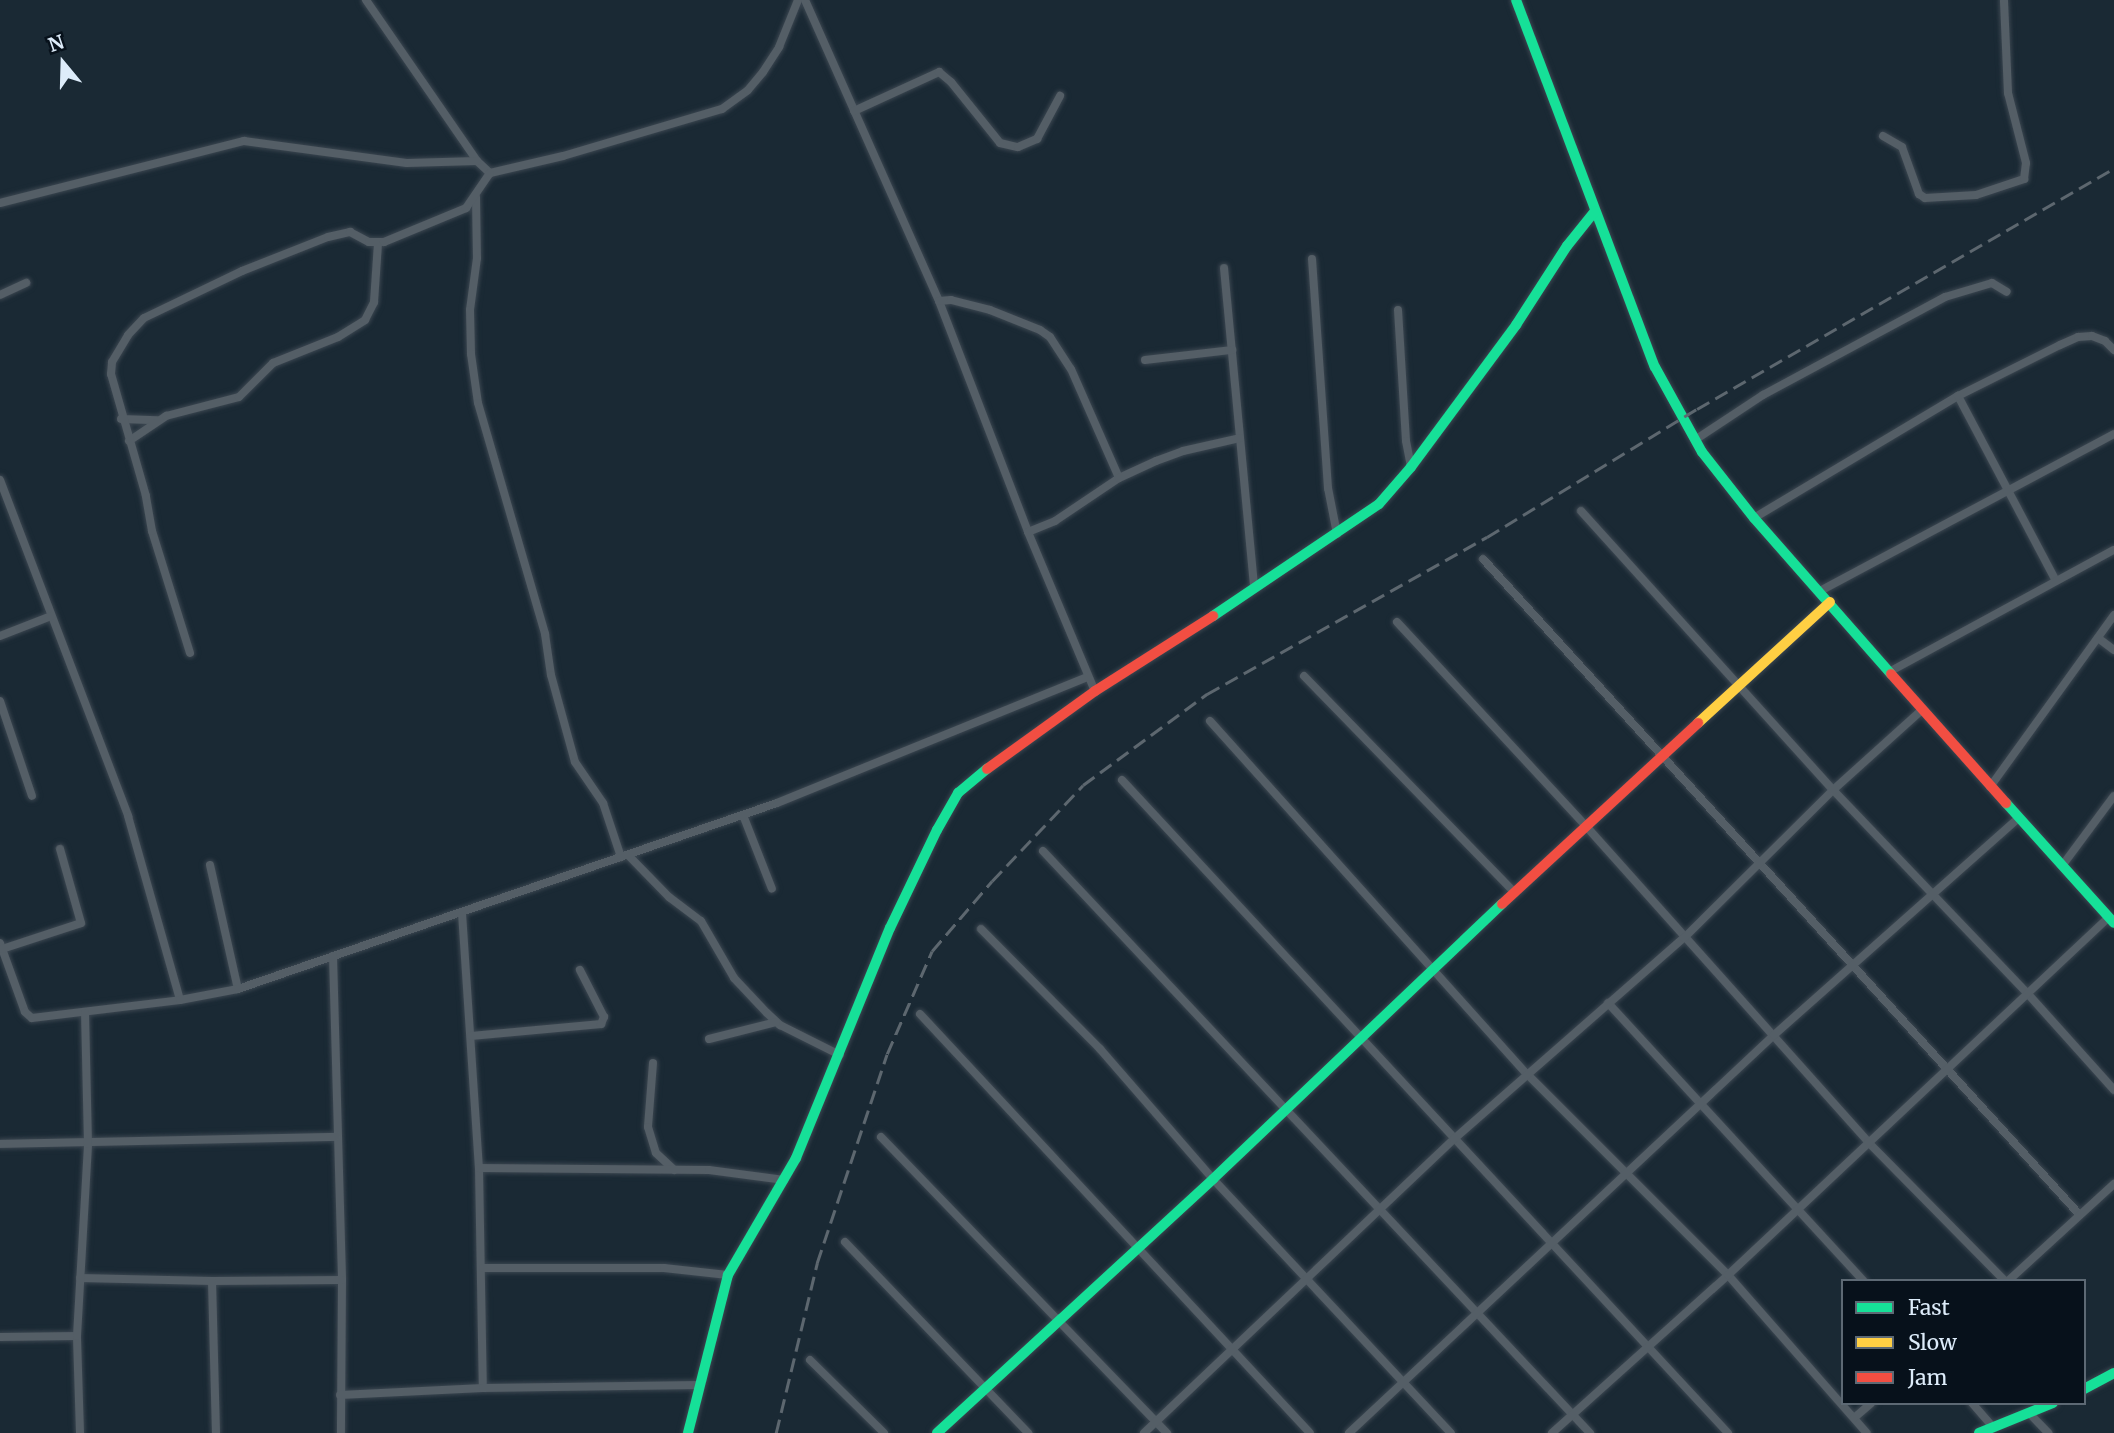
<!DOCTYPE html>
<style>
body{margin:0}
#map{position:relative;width:2114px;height:1433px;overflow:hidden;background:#1a2934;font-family:Merriweather,serif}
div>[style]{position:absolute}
.roads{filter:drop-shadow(0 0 2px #3b4650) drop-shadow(0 0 2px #3b4650)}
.street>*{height:8px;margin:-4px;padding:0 4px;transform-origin:4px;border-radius:4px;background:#545e66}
.fast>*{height:10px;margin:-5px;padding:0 5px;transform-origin:5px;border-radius:5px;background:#16e098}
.slow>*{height:10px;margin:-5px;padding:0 5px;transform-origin:5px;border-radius:5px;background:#ffcf43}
.jam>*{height:10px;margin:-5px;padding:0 5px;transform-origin:5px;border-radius:5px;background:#f24e42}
.rail>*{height:2.5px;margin-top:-1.25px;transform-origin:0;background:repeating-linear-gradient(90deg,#5d676f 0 14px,transparent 0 21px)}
span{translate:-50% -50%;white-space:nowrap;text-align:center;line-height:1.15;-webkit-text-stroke:5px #07111b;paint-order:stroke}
.legend{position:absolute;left:1841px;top:1279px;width:245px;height:126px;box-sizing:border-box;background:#07111b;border:2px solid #5d6974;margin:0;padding:9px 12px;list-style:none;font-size:21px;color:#ddecfa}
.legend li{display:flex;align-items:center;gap:14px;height:35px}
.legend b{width:35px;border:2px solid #5d6974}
.north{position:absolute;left:28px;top:28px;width:70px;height:70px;-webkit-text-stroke:5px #07111b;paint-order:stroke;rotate:341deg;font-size:19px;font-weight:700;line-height:28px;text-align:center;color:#ddecfa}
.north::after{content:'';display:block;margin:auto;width:24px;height:32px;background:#ddecfa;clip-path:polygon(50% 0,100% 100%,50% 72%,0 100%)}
</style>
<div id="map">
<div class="roads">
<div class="street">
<i style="left:366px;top:0;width:196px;rotate:55.4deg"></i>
<i style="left:477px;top:161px;width:18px;rotate:43deg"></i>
<i style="left:490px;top:173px;width:75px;rotate:-13.1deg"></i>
<i style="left:563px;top:156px;width:166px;rotate:-16.5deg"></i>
<i style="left:722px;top:109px;width:32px;rotate:-36deg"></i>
<i style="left:748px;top:90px;width:23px;rotate:-50deg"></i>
<i style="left:763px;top:72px;width:30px;rotate:-57deg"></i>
<i style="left:779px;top:47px;width:51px;rotate:-68deg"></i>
<i style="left:805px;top:0;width:329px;rotate:66deg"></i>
<i style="left:939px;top:301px;width:248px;rotate:68.9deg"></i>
<i style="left:1028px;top:532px;width:173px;rotate:67.2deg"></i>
<i style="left:854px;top:111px;width:94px;rotate:-24.6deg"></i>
<i style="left:939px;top:72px;width:16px;rotate:40deg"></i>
<i style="left:951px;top:82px;width:78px;rotate:51.2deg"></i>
<i style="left:1000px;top:143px;width:18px;rotate:13deg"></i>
<i style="left:1018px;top:147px;width:21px;rotate:-23deg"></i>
<i style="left:1037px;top:139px;width:49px;rotate:-61.9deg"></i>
<i style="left:1883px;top:136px;width:22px;rotate:30deg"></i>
<i style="left:1902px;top:147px;width:50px;rotate:70.1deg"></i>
<i style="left:1919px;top:194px;width:7px;rotate:34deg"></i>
<i style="left:1925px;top:198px;width:51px;rotate:-3.4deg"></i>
<i style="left:1976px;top:195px;width:51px;rotate:-18.4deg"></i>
<i style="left:2024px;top:179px;width:16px;rotate:-83deg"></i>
<i style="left:2026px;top:163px;width:72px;rotate:-104.4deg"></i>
<i style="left:2008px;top:93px;width:93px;rotate:-92.5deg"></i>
<i style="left:476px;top:197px;width:61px;rotate:89.1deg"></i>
<i style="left:477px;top:258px;width:52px;rotate:97.7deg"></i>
<i style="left:470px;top:310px;width:44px;rotate:88.7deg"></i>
<i style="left:471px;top:354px;width:49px;rotate:81.9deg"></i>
<i style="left:478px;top:403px;width:241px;rotate:73.8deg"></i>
<i style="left:545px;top:634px;width:41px;rotate:81.7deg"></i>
<i style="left:551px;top:675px;width:90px;rotate:74.6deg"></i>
<i style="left:575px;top:762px;width:50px;rotate:55.7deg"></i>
<i style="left:603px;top:803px;width:57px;rotate:71.6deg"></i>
<i style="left:0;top:203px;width:252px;rotate:-14.3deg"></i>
<i style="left:244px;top:141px;width:164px;rotate:7.7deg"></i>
<i style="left:407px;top:163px;width:70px;rotate:-1.6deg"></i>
<i style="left:1312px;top:259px;width:230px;rotate:86deg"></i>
<i style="left:1328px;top:488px;width:47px;rotate:78.9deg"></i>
<i style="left:1224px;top:268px;width:320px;rotate:84.6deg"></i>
<i style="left:0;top:295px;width:29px;rotate:-25deg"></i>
<i style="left:939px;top:301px;width:12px;rotate:-5deg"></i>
<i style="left:951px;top:300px;width:40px;rotate:14.4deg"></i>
<i style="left:990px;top:310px;width:54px;rotate:21.8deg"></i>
<i style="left:1040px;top:330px;width:12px;rotate:35deg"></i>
<i style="left:1050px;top:337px;width:38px;rotate:57deg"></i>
<i style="left:1071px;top:369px;width:119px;rotate:66.2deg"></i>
<i style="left:1398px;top:310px;width:131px;rotate:86.5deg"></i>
<i style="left:1406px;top:441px;width:26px;rotate:79deg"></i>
<i style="left:1145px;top:360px;width:88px;rotate:-6.6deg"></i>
<i style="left:1958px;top:396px;width:209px;rotate:62.1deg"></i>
<i style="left:121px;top:419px;width:36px;rotate:2deg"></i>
<i style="left:1695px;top:440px;width:82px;rotate:-33.5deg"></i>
<i style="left:1763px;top:395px;width:207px;rotate:-28.3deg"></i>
<i style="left:1945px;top:297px;width:49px;rotate:-16.6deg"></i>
<i style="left:1992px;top:283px;width:17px;rotate:31deg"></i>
<i style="left:129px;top:441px;width:45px;rotate:-34deg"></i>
<i style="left:166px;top:416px;width:75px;rotate:-14.6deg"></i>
<i style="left:239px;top:397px;width:48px;rotate:-45deg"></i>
<i style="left:273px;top:363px;width:70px;rotate:-21.8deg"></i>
<i style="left:338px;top:337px;width:32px;rotate:-32deg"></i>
<i style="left:365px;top:320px;width:20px;rotate:-63deg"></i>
<i style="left:374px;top:302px;width:59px;rotate:-86.1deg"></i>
<i style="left:0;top:480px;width:360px;rotate:69.1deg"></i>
<i style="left:128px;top:816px;width:191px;rotate:74.2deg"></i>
<i style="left:1581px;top:511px;width:376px;rotate:47.9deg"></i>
<i style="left:1833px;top:790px;width:282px;rotate:46.3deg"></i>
<i style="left:2028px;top:994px;width:129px;rotate:48.1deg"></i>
<i style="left:1754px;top:518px;width:238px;rotate:-30.9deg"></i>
<i style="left:1958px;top:396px;width:114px;rotate:-26.6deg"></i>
<i style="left:2060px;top:345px;width:20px;rotate:-24deg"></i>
<i style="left:2078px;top:337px;width:14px;rotate:-4deg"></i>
<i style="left:2092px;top:336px;width:14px;rotate:21deg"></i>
<i style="left:2105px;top:341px;width:13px;rotate:45deg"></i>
<i style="left:1028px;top:532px;width:29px;rotate:-22deg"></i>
<i style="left:1055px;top:521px;width:77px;rotate:-33.9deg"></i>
<i style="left:1119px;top:478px;width:41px;rotate:-24.7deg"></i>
<i style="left:1156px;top:461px;width:29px;rotate:-20deg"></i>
<i style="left:1183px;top:451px;width:58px;rotate:-12.8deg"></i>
<i style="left:1483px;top:559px;width:887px;rotate:47.7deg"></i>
<i style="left:1820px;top:591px;width:333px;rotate:-28.1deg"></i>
<i style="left:1397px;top:622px;width:277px;rotate:47.2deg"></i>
<i style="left:1585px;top:825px;width:425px;rotate:48.2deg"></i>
<i style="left:1868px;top:1142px;width:195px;rotate:45.4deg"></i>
<i style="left:0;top:636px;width:55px;rotate:-21.4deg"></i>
<i style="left:2098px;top:638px;width:20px;rotate:37deg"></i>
<i style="left:190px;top:653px;width:128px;rotate:-107.3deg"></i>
<i style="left:152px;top:531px;width:36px;rotate:-100deg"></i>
<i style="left:146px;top:496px;width:127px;rotate:-106deg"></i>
<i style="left:111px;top:374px;width:12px;rotate:-85deg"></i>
<i style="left:112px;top:362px;width:31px;rotate:-59deg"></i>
<i style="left:128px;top:335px;width:23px;rotate:-47deg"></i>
<i style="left:144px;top:318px;width:109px;rotate:-25.6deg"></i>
<i style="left:242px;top:271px;width:92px;rotate:-21.6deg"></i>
<i style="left:328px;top:237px;width:23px;rotate:-13deg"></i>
<i style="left:350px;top:232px;width:21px;rotate:28deg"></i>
<i style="left:369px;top:242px;width:15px"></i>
<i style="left:384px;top:242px;width:89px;rotate:-22.5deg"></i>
<i style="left:466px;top:208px;width:42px;rotate:-55.6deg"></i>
<i style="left:1889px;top:672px;width:256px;rotate:-28.5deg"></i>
<i style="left:1304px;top:676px;width:301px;rotate:45.8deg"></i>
<i style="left:0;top:701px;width:100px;rotate:71.4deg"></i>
<i style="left:1210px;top:721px;width:474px;rotate:48.1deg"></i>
<i style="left:1527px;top:1074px;width:284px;rotate:45deg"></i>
<i style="left:1728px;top:1275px;width:210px;rotate:48.7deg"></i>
<i style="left:1122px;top:780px;width:891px;rotate:47.14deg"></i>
<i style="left:1990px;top:787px;width:212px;rotate:-54.2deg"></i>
<i style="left:743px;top:815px;width:79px;rotate:68.6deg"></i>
<i style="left:1043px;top:851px;width:799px;rotate:46.78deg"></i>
<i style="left:628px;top:855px;width:59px;rotate:45.7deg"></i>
<i style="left:669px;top:897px;width:40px;rotate:37deg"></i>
<i style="left:701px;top:921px;width:66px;rotate:59.9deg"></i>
<i style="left:734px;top:978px;width:48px;rotate:46.7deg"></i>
<i style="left:767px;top:1013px;width:18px;rotate:43deg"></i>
<i style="left:780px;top:1025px;width:67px;rotate:26.6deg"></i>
<i style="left:210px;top:865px;width:127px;rotate:77.3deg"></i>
<i style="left:2062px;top:866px;width:87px;rotate:-53.4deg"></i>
<i style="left:462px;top:913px;width:256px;rotate:86.2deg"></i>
<i style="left:479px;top:1168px;width:220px;rotate:89deg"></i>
<i style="left:981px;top:929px;width:169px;rotate:45.2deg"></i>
<i style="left:1100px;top:1049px;width:172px;rotate:49deg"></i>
<i style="left:1213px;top:1179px;width:348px;rotate:46.9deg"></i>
<i style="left:0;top:943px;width:73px;rotate:70.1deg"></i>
<i style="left:25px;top:1012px;width:9px;rotate:41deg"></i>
<i style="left:32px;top:1018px;width:149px;rotate:-6.9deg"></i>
<i style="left:180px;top:1000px;width:59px;rotate:-10.7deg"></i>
<i style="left:238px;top:989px;width:570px;rotate:-19.04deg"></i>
<i style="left:777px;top:803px;width:335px;rotate:-22.1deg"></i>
<i style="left:2px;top:949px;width:83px;rotate:-18.2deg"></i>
<i style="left:81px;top:923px;width:77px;rotate:-105.8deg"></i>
<i style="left:333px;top:956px;width:324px;rotate:88.4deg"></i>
<i style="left:342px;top:1280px;width:153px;rotate:90.4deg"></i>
<i style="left:1608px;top:1003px;width:378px;rotate:47.4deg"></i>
<i style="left:920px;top:1014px;width:572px;rotate:47.05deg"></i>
<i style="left:471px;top:1036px;width:131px;rotate:-5.3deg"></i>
<i style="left:601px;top:1024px;width:8px;rotate:-67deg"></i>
<i style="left:604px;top:1017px;width:53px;rotate:-117.1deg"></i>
<i style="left:709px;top:1039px;width:69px;rotate:-14.2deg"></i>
<i style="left:653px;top:1063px;width:64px;rotate:94.5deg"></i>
<i style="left:648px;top:1127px;width:27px;rotate:73deg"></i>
<i style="left:656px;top:1153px;width:25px;rotate:43deg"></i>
<i style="left:881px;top:1137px;width:412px;rotate:46deg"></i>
<i style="left:0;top:1144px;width:337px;rotate:-1.2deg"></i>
<i style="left:479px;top:1168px;width:230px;rotate:0.5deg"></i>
<i style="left:709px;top:1170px;width:76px;rotate:7.6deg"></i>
<i style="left:845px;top:1242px;width:265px;rotate:46.2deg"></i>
<i style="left:483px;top:1268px;width:181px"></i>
<i style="left:664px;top:1268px;width:64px;rotate:6.2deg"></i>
<i style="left:80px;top:1278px;width:132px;rotate:1.3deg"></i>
<i style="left:212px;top:1281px;width:130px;rotate:-0.4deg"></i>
<i style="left:212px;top:1281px;width:152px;rotate:88.5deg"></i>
<i style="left:2008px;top:1281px;width:144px;rotate:-42.5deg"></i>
<i style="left:0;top:1337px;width:77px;rotate:-0.7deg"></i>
<i style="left:810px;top:1360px;width:104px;rotate:44.6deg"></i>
<i style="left:340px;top:1395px;width:143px;rotate:-2.8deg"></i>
<i style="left:483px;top:1388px;width:217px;rotate:-0.8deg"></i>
<i style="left:1972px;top:1403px;width:32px;rotate:49deg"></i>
<i style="left:2029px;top:1413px;width:28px;rotate:46deg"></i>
<i style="left:1854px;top:1418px;width:23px;rotate:-41deg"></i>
<i style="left:80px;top:1433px;width:97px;rotate:-91.8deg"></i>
<i style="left:77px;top:1336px;width:192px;rotate:-86.7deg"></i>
<i style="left:88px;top:1144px;width:131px;rotate:-91.3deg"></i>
<i style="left:1144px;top:1433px;width:427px;rotate:-43.5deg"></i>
<i style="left:1454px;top:1139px;width:305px;rotate:-41.2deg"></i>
<i style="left:1684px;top:938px;width:210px;rotate:-44.8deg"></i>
<i style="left:1833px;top:790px;width:120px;rotate:-42deg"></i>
<i style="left:1349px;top:1433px;width:582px;rotate:-43.12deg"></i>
<i style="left:1774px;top:1035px;width:327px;rotate:-41.6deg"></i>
<i style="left:1552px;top:1433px;width:237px;rotate:-41.9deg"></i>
<i style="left:1728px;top:1275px;width:523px;rotate:-43.22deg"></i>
</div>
<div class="fast">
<i style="left:1516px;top:0;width:392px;rotate:69.3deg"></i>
<i style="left:1655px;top:367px;width:97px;rotate:61.1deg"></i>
<i style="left:1702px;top:452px;width:84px;rotate:51.8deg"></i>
<i style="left:1754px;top:518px;width:208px;rotate:48.7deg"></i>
<i style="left:1213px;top:616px;width:200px;rotate:-34deg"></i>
<i style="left:1379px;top:504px;width:49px;rotate:-49.1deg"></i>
<i style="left:1411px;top:467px;width:177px;rotate:-53.5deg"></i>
<i style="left:1516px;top:325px;width:94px;rotate:-57.2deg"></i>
<i style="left:1567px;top:246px;width:45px;rotate:-51.3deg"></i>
<i style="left:2006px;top:803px;width:161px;rotate:48deg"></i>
<i style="left:2084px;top:1389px;width:34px;rotate:-28deg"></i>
<i style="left:688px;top:1433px;width:163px;rotate:-75.8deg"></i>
<i style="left:728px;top:1275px;width:135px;rotate:-59.8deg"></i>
<i style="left:796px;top:1158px;width:248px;rotate:-67.8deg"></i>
<i style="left:890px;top:928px;width:109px;rotate:-64.4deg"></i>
<i style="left:937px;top:830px;width:43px;rotate:-60.4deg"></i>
<i style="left:958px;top:793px;width:38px;rotate:-40deg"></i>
<i style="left:937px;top:1433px;width:375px;rotate:-42.6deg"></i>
<i style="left:1213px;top:1179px;width:399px;rotate:-43.6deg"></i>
<i style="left:1979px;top:1433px;width:80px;rotate:-22.1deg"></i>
</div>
<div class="slow">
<i style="left:1698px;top:723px;width:179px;rotate:-42.5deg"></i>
</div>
<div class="jam">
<i style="left:1891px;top:674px;width:173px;rotate:48.3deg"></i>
<i style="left:987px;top:769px;width:133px;rotate:-35.8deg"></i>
<i style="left:1095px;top:691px;width:140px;rotate:-32.4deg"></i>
<i style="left:1502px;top:904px;width:267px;rotate:-42.7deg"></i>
</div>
</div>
<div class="rail">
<i style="left:776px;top:1433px;width:175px;rotate:-76.4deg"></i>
<i style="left:817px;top:1263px;width:220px;rotate:-71.5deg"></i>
<i style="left:887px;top:1054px;width:112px;rotate:-66.4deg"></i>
<i style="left:932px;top:951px;width:92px;rotate:-49.4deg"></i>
<i style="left:992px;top:881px;width:132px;rotate:-46.5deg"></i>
<i style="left:1083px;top:785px;width:154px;rotate:-36.3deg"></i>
<i style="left:1207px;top:694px;width:321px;rotate:-29.3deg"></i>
<i style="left:1487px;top:537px;width:246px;rotate:-31.4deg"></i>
<i style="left:1697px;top:409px;width:482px;rotate:-30deg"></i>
</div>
<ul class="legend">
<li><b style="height:9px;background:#16e098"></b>Fast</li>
<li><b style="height:9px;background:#ffcf43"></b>Slow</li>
<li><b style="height:9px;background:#f24e42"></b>Jam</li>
</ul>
<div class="north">N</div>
</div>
